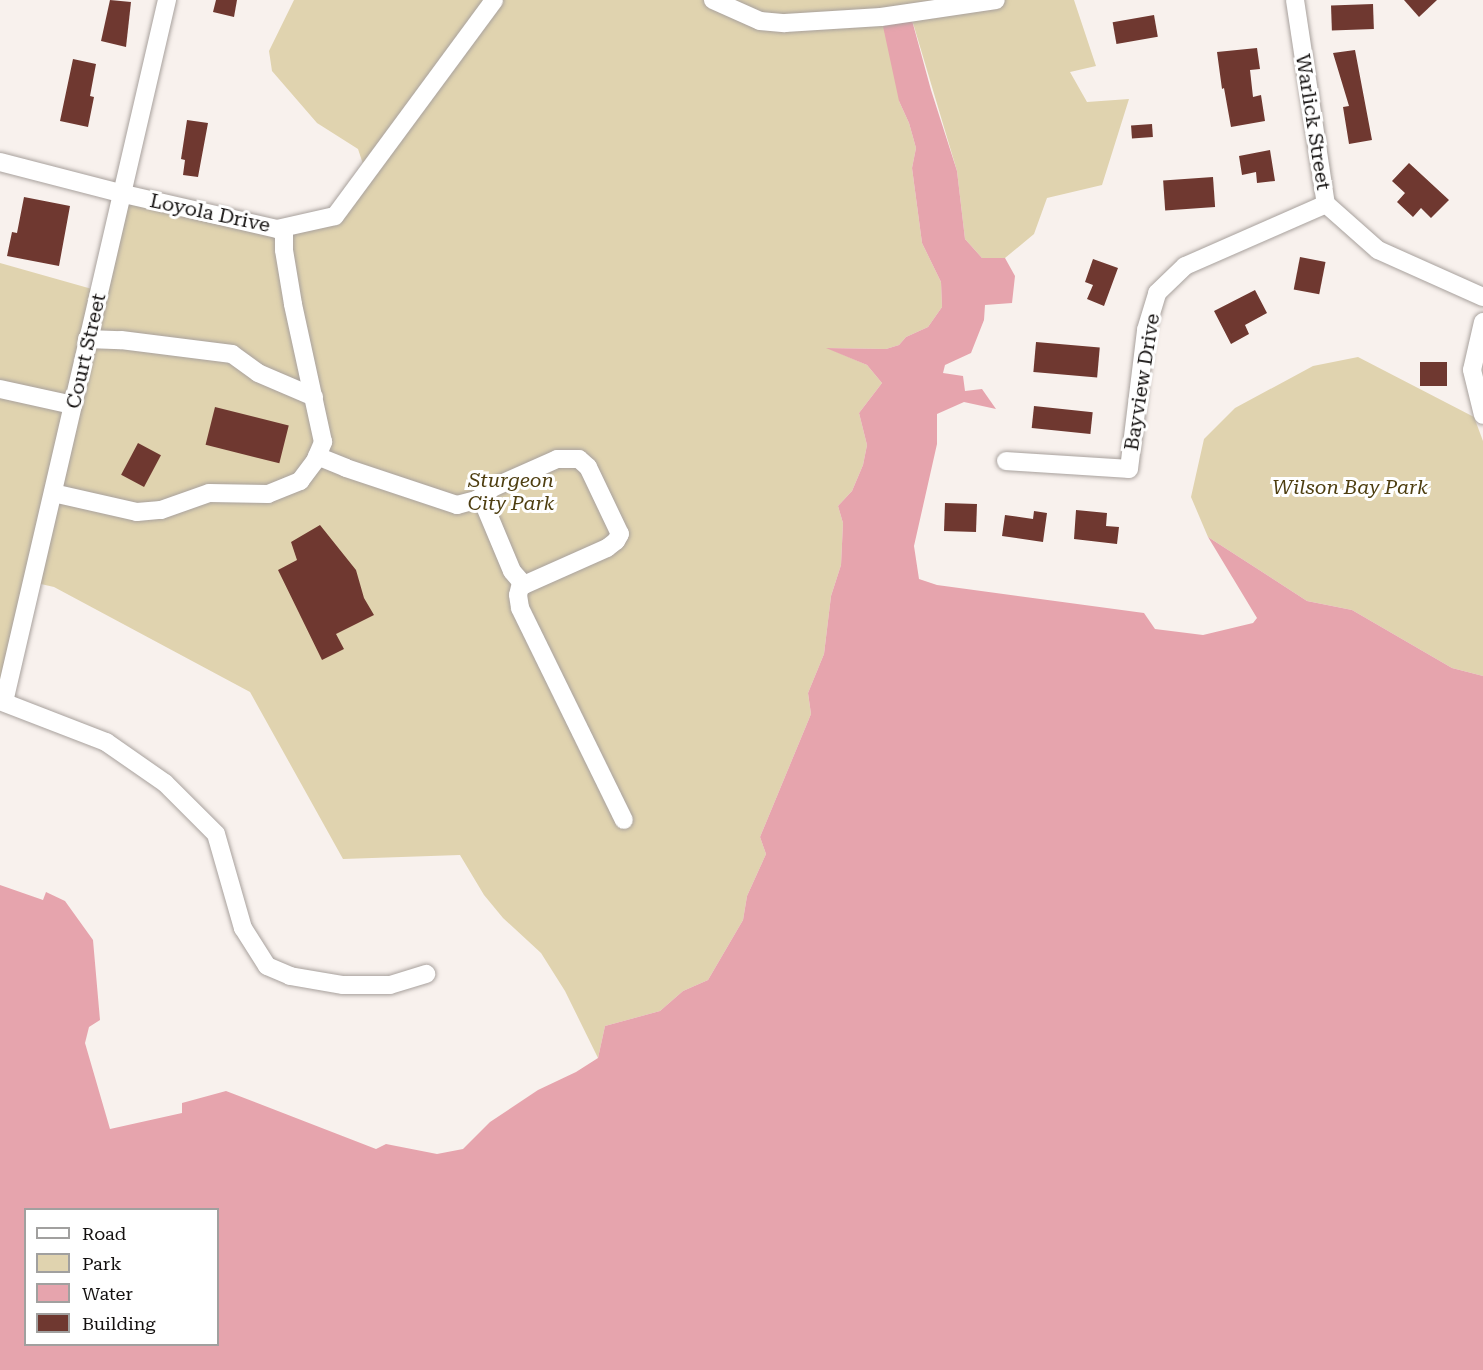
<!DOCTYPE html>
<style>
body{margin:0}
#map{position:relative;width:1483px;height:1370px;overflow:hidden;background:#f8f1ed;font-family:"Roboto Serif",serif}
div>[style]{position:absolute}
.green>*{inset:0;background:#e0d3af}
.water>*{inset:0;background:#e6a4ad}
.building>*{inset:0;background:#6f3830;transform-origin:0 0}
.roads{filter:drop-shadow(0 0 2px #a8a19d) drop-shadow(0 0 2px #a8a19d)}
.minor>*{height:18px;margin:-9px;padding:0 9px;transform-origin:9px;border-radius:9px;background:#fff}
span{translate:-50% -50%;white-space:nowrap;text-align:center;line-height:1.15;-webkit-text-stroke:6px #fff;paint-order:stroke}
.street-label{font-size:20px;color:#141110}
.park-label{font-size:20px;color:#4e3e10;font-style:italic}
.legend{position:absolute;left:24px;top:1208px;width:195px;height:138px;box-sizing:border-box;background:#fff;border:2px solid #a1a09f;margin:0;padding:8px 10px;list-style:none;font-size:18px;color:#141110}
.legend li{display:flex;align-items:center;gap:12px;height:30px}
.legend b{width:30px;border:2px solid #a1a09f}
</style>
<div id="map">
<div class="green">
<i style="clip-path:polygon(294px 0,1074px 0,1096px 66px,1070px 72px,1087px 102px,1129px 99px,1102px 185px,1047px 198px,1034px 234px,1005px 258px,982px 258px,965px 239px,957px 171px,910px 13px,899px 101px,909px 123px,916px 148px,912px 168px,922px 243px,941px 282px,942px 307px,928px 327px,906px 337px,899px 345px,886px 349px,828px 348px,867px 365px,882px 383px,859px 413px,867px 445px,863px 465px,852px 491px,838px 506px,843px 523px,841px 565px,831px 596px,824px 654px,808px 693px,811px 714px,760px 837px,766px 854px,747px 896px,743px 920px,708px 980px,683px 991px,660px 1011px,605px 1026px,598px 1058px,565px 991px,541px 953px,503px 918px,484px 895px,460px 855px,343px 859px,250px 692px,54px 587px,32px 582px,0 701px,0 263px,99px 291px,124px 194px,277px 229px,335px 216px,366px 173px,358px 149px,317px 123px,272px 71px,269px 51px)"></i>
<i style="clip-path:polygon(1358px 357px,1474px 417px,1483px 441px,1483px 676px,1452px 668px,1352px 610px,1307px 601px,1208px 537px,1191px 497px,1204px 439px,1235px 408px,1313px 366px)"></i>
</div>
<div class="water">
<i style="clip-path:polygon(evenodd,910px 13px,931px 90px,957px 171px,965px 239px,982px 258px,1005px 258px,1015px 276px,1012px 303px,985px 305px,984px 320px,971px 353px,945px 365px,943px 373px,963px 376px,965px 391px,982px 389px,996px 409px,964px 402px,937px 414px,937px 444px,914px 546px,919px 579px,937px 585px,1144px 613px,1155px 629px,1203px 635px,1253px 623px,1257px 618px,1208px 537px,1307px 601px,1352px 610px,1452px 668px,1483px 676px,1483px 1370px,0 1370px,0 885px,43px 900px,46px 892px,65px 901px,93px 940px,100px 1020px,89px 1027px,85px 1043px,110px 1129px,182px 1113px,182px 1103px,226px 1091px,376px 1149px,386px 1144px,437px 1154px,463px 1149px,490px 1122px,538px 1090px,576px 1072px,598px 1058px,605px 1026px,660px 1011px,683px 991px,708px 980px,743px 920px,747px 896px,766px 854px,760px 837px,811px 714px,808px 693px,824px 654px,831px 596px,841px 565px,843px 523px,838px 506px,852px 491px,863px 465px,867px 445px,859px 413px,882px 383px,867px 365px,826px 348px,886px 349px,899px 345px,906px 337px,928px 327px,942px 307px,941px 282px,922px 243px,912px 168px,916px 148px,909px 123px,899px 101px,881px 17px,910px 13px,26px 1210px,218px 1210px,218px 1344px,26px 1344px,26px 1210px)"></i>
</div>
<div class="building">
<i style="clip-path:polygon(110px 0,131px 2px,126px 47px,101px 41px)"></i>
<i style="clip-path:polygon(216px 0,237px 0,234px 17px,213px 12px)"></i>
<i style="clip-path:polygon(1404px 0,1437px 0,1419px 17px)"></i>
<i style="left:1373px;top:4px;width:25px;height:42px;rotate:88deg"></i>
<i style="left:1154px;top:15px;width:22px;height:42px;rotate:80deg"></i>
<i style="clip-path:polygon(1257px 48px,1260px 69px,1250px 70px,1253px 97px,1261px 95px,1265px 121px,1231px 127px,1224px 88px,1222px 89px,1217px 52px)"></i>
<i style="clip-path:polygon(1355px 50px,1372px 140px,1349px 144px,1343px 107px,1349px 106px,1333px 53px)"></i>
<i style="clip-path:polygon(73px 59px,96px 64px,90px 96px,94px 97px,88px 127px,60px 121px)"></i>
<i style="clip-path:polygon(187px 120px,208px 123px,198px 177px,183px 175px,185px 160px,181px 159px)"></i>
<i style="left:1152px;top:124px;width:13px;height:21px;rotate:86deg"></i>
<i style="clip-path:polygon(1270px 150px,1275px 181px,1257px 183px,1256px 172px,1242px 175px,1239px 156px)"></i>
<i style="clip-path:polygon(1409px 163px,1449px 200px,1431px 218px,1421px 208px,1413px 217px,1397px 202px,1405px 193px,1392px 181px)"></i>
<i style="left:1213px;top:177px;width:30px;height:50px;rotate:86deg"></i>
<i style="clip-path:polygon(24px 197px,70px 206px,59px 266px,7px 256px,12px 232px,17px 233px)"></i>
<i style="left:1300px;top:257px;width:26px;height:33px;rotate:11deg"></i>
<i style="clip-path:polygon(1093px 259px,1118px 268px,1104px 306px,1087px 299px,1093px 285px,1085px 282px)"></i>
<i style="clip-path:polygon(1255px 290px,1267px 313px,1245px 325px,1249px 334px,1231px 344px,1214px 311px)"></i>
<i style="left:1036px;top:342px;width:64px;height:30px;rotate:5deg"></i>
<i style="left:1420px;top:362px;width:27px;height:24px"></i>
<i style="left:1034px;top:406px;width:59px;height:22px;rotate:6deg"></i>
<i style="left:215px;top:407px;width:76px;height:39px;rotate:14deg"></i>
<i style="left:138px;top:443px;width:26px;height:36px;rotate:28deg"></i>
<i style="left:945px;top:503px;width:32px;height:28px;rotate:2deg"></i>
<i style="clip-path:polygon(1076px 510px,1107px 513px,1106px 526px,1119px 527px,1117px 544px,1074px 539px)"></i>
<i style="clip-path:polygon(1034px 511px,1047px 513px,1043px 542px,1002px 536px,1005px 515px,1033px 519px)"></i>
<i style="clip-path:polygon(320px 525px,356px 570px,364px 598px,374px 615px,336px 634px,344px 649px,322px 660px,278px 570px,297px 560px,291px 542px)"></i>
</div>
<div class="roads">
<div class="minor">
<i style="left:713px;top:0;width:51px;rotate:24.1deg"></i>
<i style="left:760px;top:21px;width:25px;rotate:5deg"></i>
<i style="left:785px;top:23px;width:96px;rotate:-3.6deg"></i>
<i style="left:881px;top:17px;width:116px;rotate:-8.4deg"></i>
<i style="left:1295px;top:0;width:206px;rotate:81.4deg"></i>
<i style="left:1326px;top:204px;width:69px;rotate:41.5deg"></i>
<i style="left:1378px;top:250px;width:115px;rotate:24.1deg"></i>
<i style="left:0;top:162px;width:128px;rotate:14.5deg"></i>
<i style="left:124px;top:194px;width:157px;rotate:12.9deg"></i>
<i style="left:277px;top:229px;width:59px;rotate:-12.6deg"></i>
<i style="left:335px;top:216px;width:268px;rotate:-53.6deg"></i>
<i style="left:1483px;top:322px;width:49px;rotate:102.9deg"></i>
<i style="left:1472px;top:370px;width:46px;rotate:76.3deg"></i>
<i style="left:87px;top:339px;width:34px;rotate:2deg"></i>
<i style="left:121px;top:340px;width:112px;rotate:7.2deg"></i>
<i style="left:232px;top:354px;width:32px;rotate:36deg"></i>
<i style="left:258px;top:373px;width:61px;rotate:23.2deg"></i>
<i style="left:0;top:389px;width:75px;rotate:12.4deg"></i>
<i style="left:317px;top:456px;width:31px;rotate:22deg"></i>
<i style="left:346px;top:468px;width:117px;rotate:18.4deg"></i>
<i style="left:457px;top:505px;width:20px;rotate:-15deg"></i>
<i style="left:476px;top:500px;width:6px;rotate:-31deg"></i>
<i style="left:481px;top:497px;width:14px;rotate:-39deg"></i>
<i style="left:492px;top:488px;width:71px;rotate:-24deg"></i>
<i style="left:557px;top:459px;width:22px"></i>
<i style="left:579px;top:459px;width:12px;rotate:42deg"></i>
<i style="left:588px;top:467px;width:74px;rotate:64.5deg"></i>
<i style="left:620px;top:534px;width:8px;rotate:120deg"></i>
<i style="left:616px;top:541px;width:11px;rotate:142deg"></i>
<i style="left:607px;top:548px;width:91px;rotate:156deg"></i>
<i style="left:524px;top:585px;width:18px;rotate:-131deg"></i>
<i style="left:512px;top:571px;width:80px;rotate:-112.7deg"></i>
<i style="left:1006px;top:461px;width:123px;rotate:3.7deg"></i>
<i style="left:1129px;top:469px;width:140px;rotate:-83deg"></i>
<i style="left:1146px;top:330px;width:39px;rotate:-73deg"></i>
<i style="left:1157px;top:293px;width:39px;rotate:-44deg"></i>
<i style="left:1185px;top:266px;width:154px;rotate:-23.7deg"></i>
<i style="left:53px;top:493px;width:86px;rotate:12.7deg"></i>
<i style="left:137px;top:512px;width:24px;rotate:-5deg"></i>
<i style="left:161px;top:510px;width:51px;rotate:-19.5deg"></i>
<i style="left:209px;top:493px;width:59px;rotate:1deg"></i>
<i style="left:268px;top:494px;width:35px;rotate:-22deg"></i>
<i style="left:300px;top:481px;width:25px;rotate:-53deg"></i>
<i style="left:315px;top:461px;width:21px;rotate:-67deg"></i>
<i style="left:323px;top:442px;width:141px;rotate:-102.3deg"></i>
<i style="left:293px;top:304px;width:55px;rotate:-99.5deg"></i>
<i style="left:284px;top:250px;width:22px;rotate:-90deg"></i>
<i style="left:521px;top:583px;width:12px;rotate:104deg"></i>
<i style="left:518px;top:595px;width:13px;rotate:81deg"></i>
<i style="left:520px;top:608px;width:236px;rotate:63.9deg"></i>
<i style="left:0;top:701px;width:114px;rotate:21.1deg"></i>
<i style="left:106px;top:742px;width:72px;rotate:34.8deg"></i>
<i style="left:165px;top:783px;width:72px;rotate:45deg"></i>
<i style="left:216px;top:834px;width:98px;rotate:74deg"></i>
<i style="left:243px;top:928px;width:45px;rotate:57.7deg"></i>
<i style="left:267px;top:966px;width:25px;rotate:23deg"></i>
<i style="left:290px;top:976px;width:54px;rotate:9.6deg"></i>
<i style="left:343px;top:985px;width:47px"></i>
<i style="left:390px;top:985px;width:38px;rotate:-17deg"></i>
<i style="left:4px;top:702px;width:721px;rotate:-76.93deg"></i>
</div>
</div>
<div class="street-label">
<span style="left:1313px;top:122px;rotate:81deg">Warlick Street</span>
<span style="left:210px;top:213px;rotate:12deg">Loyola Drive</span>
<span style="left:86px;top:351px;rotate:-77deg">Court Street</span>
<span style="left:1142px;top:382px;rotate:-81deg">Bayview Drive</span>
</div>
<div class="park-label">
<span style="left:511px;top:492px">Sturgeon<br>City Park</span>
<span style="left:1350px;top:487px">Wilson Bay Park</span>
</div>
<ul class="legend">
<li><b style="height:8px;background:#fff"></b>Road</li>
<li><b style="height:16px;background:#e0d3af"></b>Park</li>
<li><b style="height:16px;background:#e6a4ad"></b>Water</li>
<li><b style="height:16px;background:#6f3830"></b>Building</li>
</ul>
</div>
